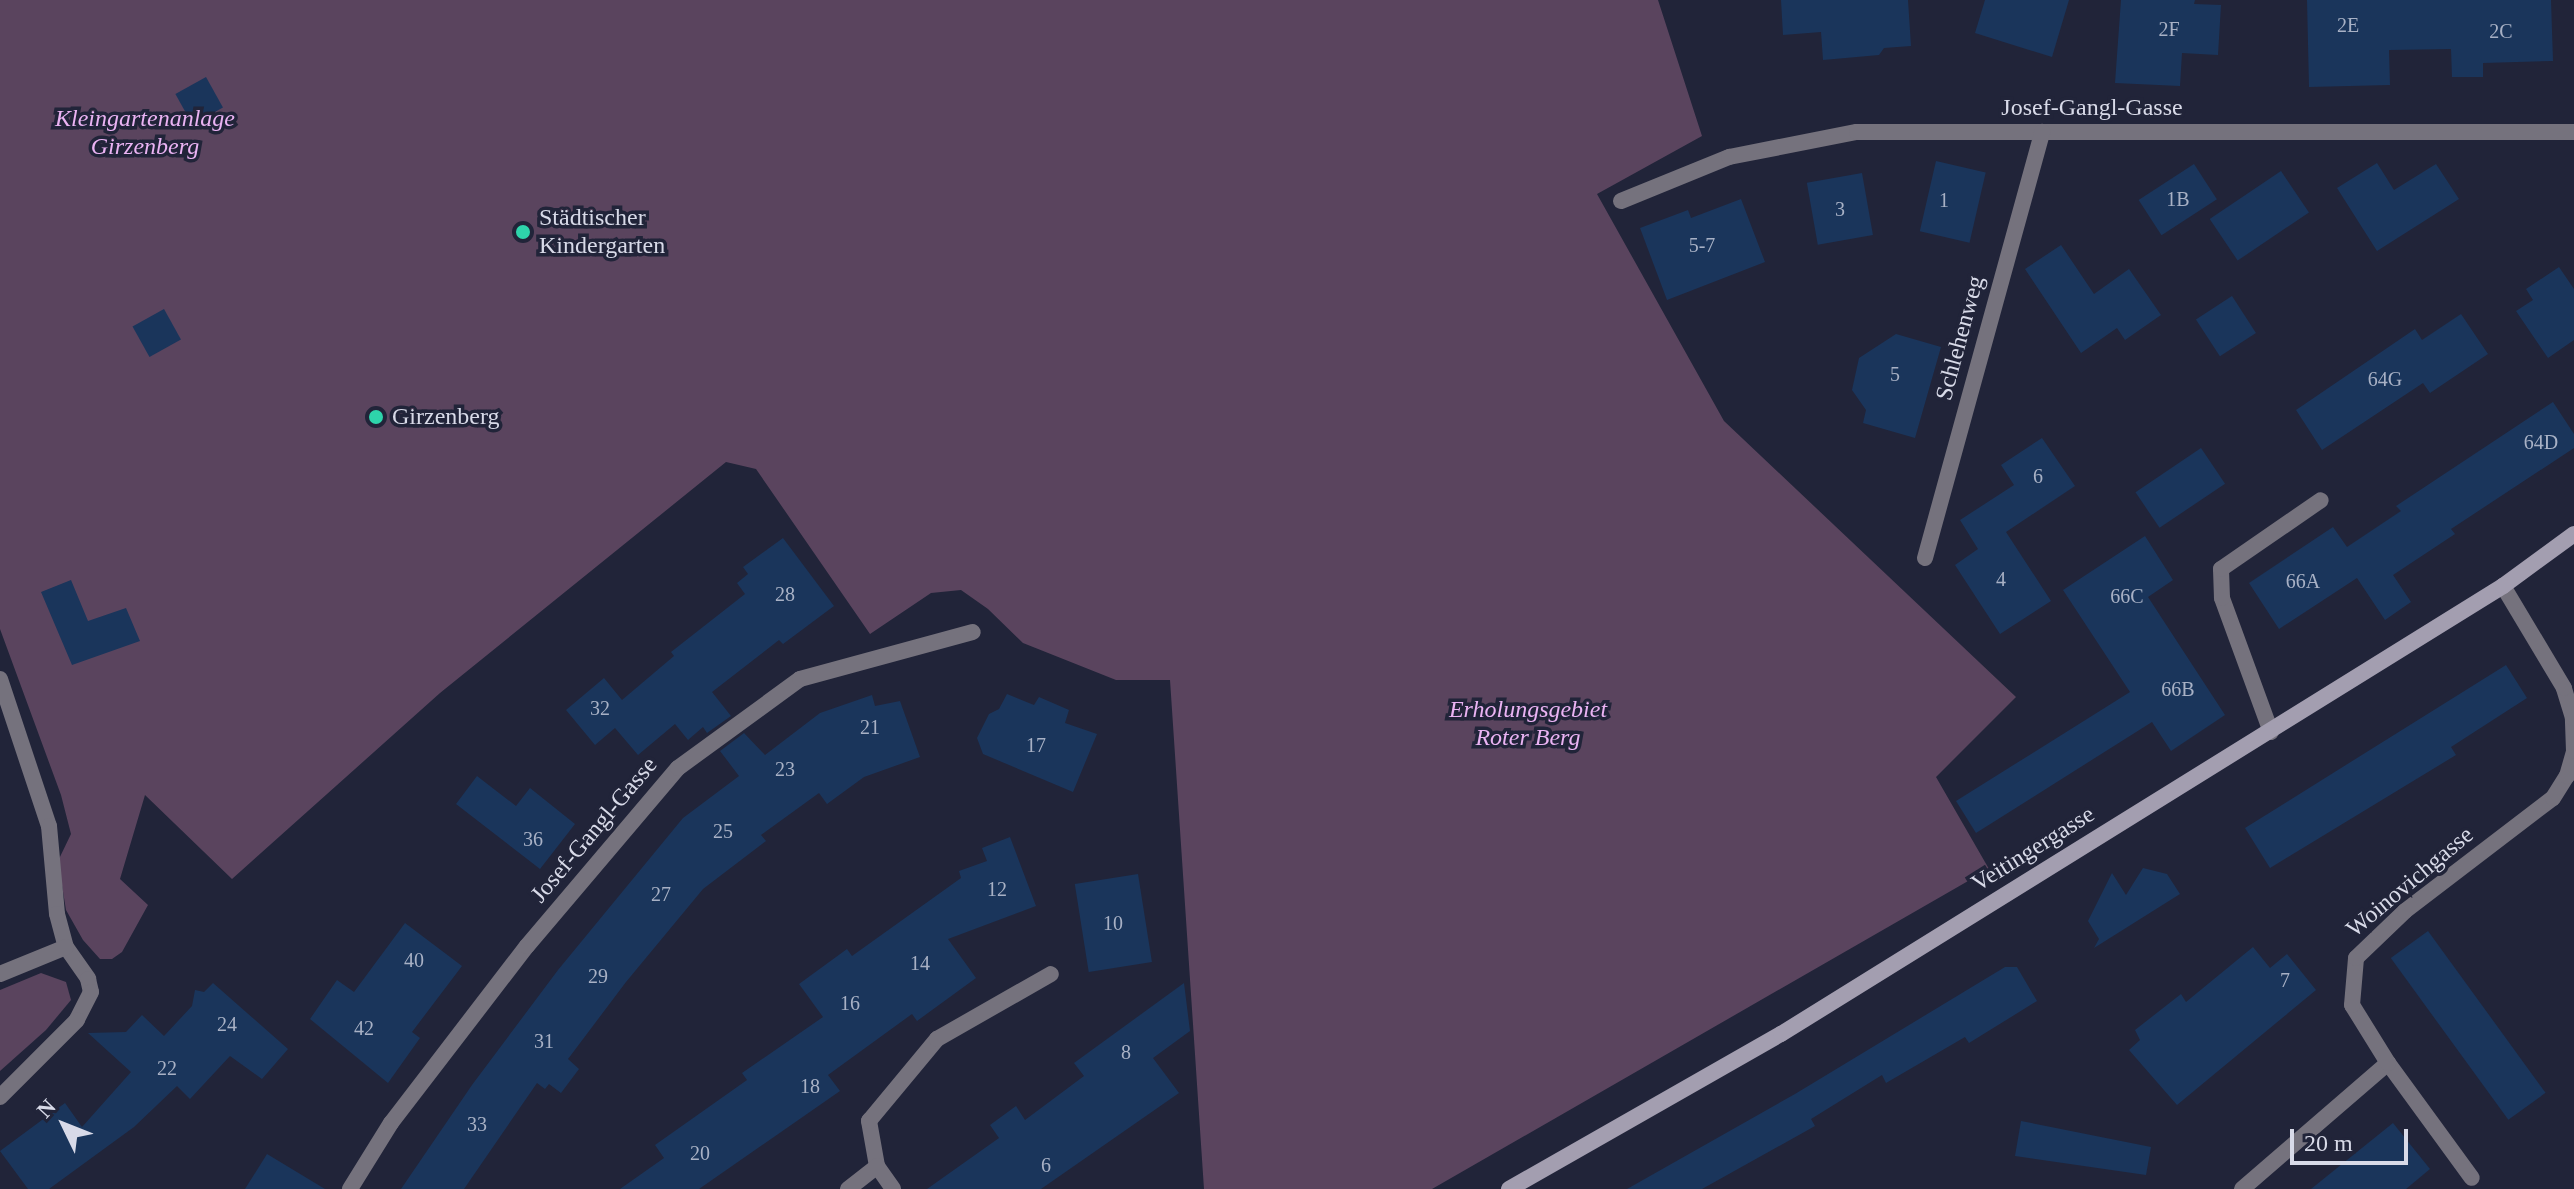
<!DOCTYPE html>
<meta charset="utf-8">
<style>
body{margin:0}
#map{position:relative;width:2574px;height:1189px;overflow:hidden;background:#212439;font-family:"Times New Roman",serif}
div>[style]{position:absolute}
.green>*{inset:0;background:#5a445e}
.building>*{inset:0;background:#1a355b;transform-origin:0 0}
.lane>*{height:16px;margin:-8px;padding:0 8px;transform-origin:8px;border-radius:8px;background:#75727d}
.street>*{height:16px;margin:-8px;padding:0 8px;transform-origin:8px;border-radius:8px;background:#75727d}
.secondary>*{height:16px;margin:-8px;padding:0 8px;transform-origin:8px;border-radius:8px;background:#a39eb0}
.dots>*{width:22px;height:22px;translate:-50% -50%;box-sizing:border-box;border:4px solid #212439;border-radius:50%}
span{translate:-50% -50%;white-space:nowrap;text-align:center;line-height:1.15;-webkit-text-stroke:7px #212439;paint-order:stroke}
.number-label{font-size:20px;color:#a8b1c5}
.number-label span{-webkit-text-stroke-width:0}
.street-label{font-size:24px;color:#d8dae8}
.park-label{font-size:24px;color:#eab3f3;font-style:italic}
.poi-label{font-size:24px;color:#d8dae8}
.left{translate:0 -50%;text-align:left}
.north{position:absolute;left:24px;top:1085px;width:80px;height:80px;-webkit-text-stroke:6px #212439;paint-order:stroke;rotate:313deg;font-size:22px;font-weight:700;line-height:32px;text-align:center;color:#d8dae8}
.north::after{content:'';display:block;margin:auto;width:28px;height:36px;background:#d8dae8;clip-path:polygon(50% 0,100% 100%,50% 72%,0 100%)}
.scale{position:absolute;left:2290px;top:1129px;width:118px;height:36px;box-sizing:border-box;border:4px solid #d8dae8;border-top:0;padding-left:10px;font-size:24px;line-height:28px;white-space:nowrap;color:#d8dae8;-webkit-text-stroke:6px #212439;paint-order:stroke}
</style>
<div id="map">
<div class="green">
<i style="clip-path:polygon(0 0,1658px 0,1702px 136px,1597px 194px,1724px 421px,2016px 697px,1936px 777px,1989px 869px,1432px 1189px,1204px 1189px,1170px 680px,1116px 680px,1023px 643px,988px 609px,961px 590px,931px 593px,870px 634px,756px 469px,726px 462px,440px 693px,232px 879px,145px 795px,120px 879px,148px 905px,122px 952px,112px 959px,100px 959px,83px 940px,66px 910px,58px 861px,71px 834px,61px 795px,0 629px)"></i>
<i style="clip-path:polygon(41px 973px,66px 982px,71px 1000px,46px 1030px,0 1071px,0 990px)"></i>
</div>
<div class="building">
<i style="clip-path:polygon(1781px 0,1908px 0,1911px 46px,1884px 48px,1879px 55px,1823px 60px,1821px 32px,1783px 35px)"></i>
<i style="clip-path:polygon(1985px 0,2069px 0,2052px 57px,1975px 33px)"></i>
<i style="clip-path:polygon(2121px 0,2195px 0,2194px 4px,2221px 5px,2218px 55px,2182px 53px,2180px 86px,2115px 83px)"></i>
<i style="clip-path:polygon(2307px 0,2551px 0,2553px 61px,2483px 63px,2483px 77px,2452px 77px,2451px 49px,2389px 50px,2390px 85px,2309px 87px)"></i>
<i style="left:206px;top:77px;width:35px;height:35px;rotate:61deg"></i>
<i style="left:1936px;top:161px;width:51px;height:72px;rotate:13deg"></i>
<i style="clip-path:polygon(2377px 163px,2394px 190px,2436px 164px,2459px 199px,2377px 251px,2337px 188px)"></i>
<i style="left:2194px;top:164px;width:42px;height:66px;rotate:57deg"></i>
<i style="left:2281px;top:171px;width:50px;height:86px;rotate:56deg"></i>
<i style="left:1862px;top:173px;width:63px;height:56px;rotate:80deg"></i>
<i style="clip-path:polygon(1741px 199px,1765px 262px,1667px 300px,1640px 228px,1688px 210px,1691px 218px)"></i>
<i style="clip-path:polygon(2061px 245px,2094px 294px,2129px 269px,2161px 315px,2125px 340px,2117px 328px,2081px 353px,2025px 269px)"></i>
<i style="clip-path:polygon(2559px 267px,2574px 289px,2574px 340px,2548px 358px,2516px 311px,2533px 300px,2526px 289px)"></i>
<i style="left:2232px;top:296px;width:44px;height:43px;rotate:57deg"></i>
<i style="left:164px;top:309px;width:35px;height:36px;rotate:61deg"></i>
<i style="clip-path:polygon(2461px 314px,2488px 354px,2430px 393px,2423px 383px,2322px 450px,2296px 410px,2415px 329px,2422px 340px)"></i>
<i style="clip-path:polygon(1896px 334px,1941px 347px,1915px 438px,1863px 423px,1866px 410px,1852px 390px,1859px 358px)"></i>
<i style="clip-path:polygon(2553px 402px,2574px 434px,2574px 448px,2451px 529px,2455px 534px,2393px 575px,2411px 602px,2385px 620px,2357px 578px,2279px 629px,2249px 583px,2333px 527px,2347px 547px,2401px 511px,2396px 506px)"></i>
<i style="clip-path:polygon(2042px 438px,2075px 486px,2006px 532px,2051px 601px,2000px 634px,1955px 565px,1978px 549px,1960px 520px,2014px 485px,2001px 465px)"></i>
<i style="left:2201px;top:448px;width:43px;height:79px;rotate:56deg"></i>
<i style="clip-path:polygon(2145px 536px,2173px 580px,2148px 597px,2225px 715px,2171px 751px,2152px 722px,1976px 833px,1956px 801px,2130px 692px,2063px 590px)"></i>
<i style="clip-path:polygon(783px 538px,834px 606px,783px 644px,779px 640px,712px 692px,731px 716px,707px 733px,703px 727px,688px 740px,675px 724px,638px 755px,615px 728px,595px 745px,566px 710px,604px 678px,622px 700px,674px 656px,671px 652px,745px 594px,737px 583px,748px 574px,743px 567px)"></i>
<i style="clip-path:polygon(71px 580px,88px 621px,126px 608px,140px 641px,72px 665px,41px 592px)"></i>
<i style="clip-path:polygon(2506px 665px,2527px 698px,2451px 747px,2456px 755px,2270px 868px,2245px 828px)"></i>
<i style="clip-path:polygon(1007px 694px,1034px 705px,1039px 697px,1069px 710px,1065px 723px,1097px 734px,1073px 792px,983px 754px,977px 738px,989px 714px,999px 709px)"></i>
<i style="clip-path:polygon(872px 695px,875px 706px,900px 701px,920px 757px,864px 777px,827px 804px,819px 793px,761px 835px,766px 841px,703px 889px,626px 982px,568px 1059px,579px 1069px,561px 1093px,549px 1084px,545px 1089px,537px 1083px,464px 1189px,401px 1189px,472px 1085px,558px 970px,683px 818px,739px 776px,720px 751px,744px 733px,765px 755px,820px 713px)"></i>
<i style="clip-path:polygon(477px 776px,516px 806px,530px 788px,575px 824px,540px 869px,456px 804px)"></i>
<i style="clip-path:polygon(1010px 837px,1036px 906px,948px 939px,976px 978px,917px 1021px,912px 1014px,828px 1075px,840px 1091px,699px 1189px,620px 1189px,664px 1158px,655px 1145px,747px 1080px,742px 1073px,823px 1017px,799px 984px,847px 949px,852px 956px,961px 878px,959px 871px,987px 861px,982px 848px)"></i>
<i style="clip-path:polygon(2143px 868px,2167px 874px,2180px 894px,2094px 948px,2099px 939px,2088px 921px,2112px 873px,2126px 895px)"></i>
<i style="left:1138px;top:874px;width:89px;height:64px;rotate:81deg"></i>
<i style="clip-path:polygon(405px 923px,462px 966px,412px 1032px,420px 1038px,388px 1083px,310px 1019px,337px 980px,354px 992px)"></i>
<i style="left:2428px;top:931px;width:200px;height:46px;rotate:54deg"></i>
<i style="clip-path:polygon(2253px 947px,2270px 968px,2287px 954px,2316px 990px,2177px 1105px,2129px 1050px,2140px 1040px,2135px 1030px,2181px 994px,2186px 1002px)"></i>
<i style="clip-path:polygon(2005px 967px,2017px 967px,2037px 1001px,1969px 1043px,1965px 1037px,1886px 1083px,1882px 1075px,1811px 1119px,1815px 1126px,1702px 1189px,1627px 1189px,1795px 1094px)"></i>
<i style="clip-path:polygon(213px 983px,288px 1049px,262px 1079px,230px 1056px,190px 1099px,177px 1086px,134px 1127px,49px 1189px,28px 1189px,0 1151px,65px 1103px,82px 1127px,131px 1072px,88px 1033px,126px 1032px,142px 1015px,164px 1036px,192px 1006px,195px 990px,204px 992px)"></i>
<i style="clip-path:polygon(1184px 983px,1190px 1031px,1153px 1058px,1179px 1093px,1041px 1189px,927px 1189px,999px 1138px,990px 1125px,1016px 1106px,1025px 1120px,1084px 1076px,1074px 1063px)"></i>
<i style="clip-path:polygon(2021px 1121px,2151px 1147px,2146px 1175px,2015px 1156px)"></i>
<i style="clip-path:polygon(2393px 1123px,2430px 1169px,2406px 1189px,2311px 1189px)"></i>
<i style="clip-path:polygon(267px 1154px,325px 1189px,245px 1189px)"></i>
</div>
<div class="lane">
<i style="left:877px;top:1166px;width:46px;rotate:-100.1deg"></i>
<i style="left:869px;top:1121px;width:107px;rotate:-50.3deg"></i>
<i style="left:937px;top:1039px;width:131px;rotate:-29.7deg"></i>
</div>
<div class="street">
<i style="left:1621px;top:201px;width:117px;rotate:-22.2deg"></i>
<i style="left:1729px;top:157px;width:130px;rotate:-11.1deg"></i>
<i style="left:1857px;top:132px;width:717px"></i>
<i style="left:1925px;top:558px;width:442px;rotate:-74.6deg"></i>
<i style="left:0;top:679px;width:155px;rotate:71.6deg"></i>
<i style="left:49px;top:826px;width:88px;rotate:84.8deg"></i>
<i style="left:57px;top:914px;width:34px;rotate:75deg"></i>
<i style="left:66px;top:947px;width:39px;rotate:55deg"></i>
<i style="left:88px;top:979px;width:13px;rotate:77deg"></i>
<i style="left:91px;top:992px;width:31px;rotate:117deg"></i>
<i style="left:77px;top:1020px;width:109px;rotate:135deg"></i>
<i style="left:2271px;top:732px;width:143px;rotate:-110.1deg"></i>
<i style="left:2222px;top:598px;width:29px;rotate:-92deg"></i>
<i style="left:2221px;top:569px;width:121px;rotate:-34.6deg"></i>
<i style="left:0;top:974px;width:71px;rotate:-22.2deg"></i>
<i style="left:2388px;top:1063px;width:142px;rotate:53.9deg"></i>
<i style="left:350px;top:1189px;width:78px;rotate:-58.2deg"></i>
<i style="left:391px;top:1123px;width:223px;rotate:-52.5deg"></i>
<i style="left:527px;top:946px;width:233px;rotate:-49.7deg"></i>
<i style="left:678px;top:768px;width:151px;rotate:-36.1deg"></i>
<i style="left:800px;top:679px;width:179px;rotate:-15.2deg"></i>
<i style="left:848px;top:1189px;width:37px;rotate:-38deg"></i>
<i style="left:877px;top:1166px;width:28px;rotate:55deg"></i>
<i style="left:2242px;top:1189px;width:193px;rotate:-40.8deg"></i>
<i style="left:2388px;top:1063px;width:68px;rotate:-121.8deg"></i>
<i style="left:2352px;top:1005px;width:47px;rotate:-85.1deg"></i>
<i style="left:2356px;top:958px;width:68px;rotate:-43.8deg"></i>
<i style="left:2405px;top:911px;width:186px;rotate:-37.4deg"></i>
<i style="left:2553px;top:798px;width:26px;rotate:-58deg"></i>
<i style="left:2567px;top:776px;width:26px;rotate:-74deg"></i>
<i style="left:2574px;top:751px;width:33px;rotate:-92deg"></i>
<i style="left:2573px;top:718px;width:31px;rotate:-107deg"></i>
<i style="left:2564px;top:688px;width:119px;rotate:-120.9deg"></i>
</div>
<div class="secondary">
<i style="left:1509px;top:1189px;width:313px;rotate:-29.7deg"></i>
<i style="left:1781px;top:1034px;width:850px;rotate:-31.82deg"></i>
<i style="left:2503px;top:586px;width:88px;rotate:-36.2deg"></i>
</div>
<div class="dots">
<i style="left:523px;top:232px;background:#2ed4ab"></i>
<i style="left:376px;top:417px;background:#2ed4ab"></i>
</div>
<div class="number-label">
<span style="left:2348px;top:25px">2E</span>
<span style="left:2169px;top:29px">2F</span>
<span style="left:2501px;top:31px">2C</span>
<span style="left:2178px;top:199px">1B</span>
<span style="left:1944px;top:200px">1</span>
<span style="left:1840px;top:209px">3</span>
<span style="left:1702px;top:245px">5-7</span>
<span style="left:1895px;top:374px">5</span>
<span style="left:2385px;top:379px">64G</span>
<span style="left:2541px;top:442px">64D</span>
<span style="left:2038px;top:476px">6</span>
<span style="left:2001px;top:579px">4</span>
<span style="left:2303px;top:581px">66A</span>
<span style="left:785px;top:594px">28</span>
<span style="left:2127px;top:596px">66C</span>
<span style="left:2178px;top:689px">66B</span>
<span style="left:600px;top:708px">32</span>
<span style="left:870px;top:727px">21</span>
<span style="left:1036px;top:745px">17</span>
<span style="left:785px;top:769px">23</span>
<span style="left:723px;top:831px">25</span>
<span style="left:533px;top:839px">36</span>
<span style="left:997px;top:889px">12</span>
<span style="left:661px;top:894px">27</span>
<span style="left:1113px;top:923px">10</span>
<span style="left:414px;top:960px">40</span>
<span style="left:920px;top:963px">14</span>
<span style="left:598px;top:976px">29</span>
<span style="left:2285px;top:980px">7</span>
<span style="left:850px;top:1003px">16</span>
<span style="left:227px;top:1024px">24</span>
<span style="left:364px;top:1028px">42</span>
<span style="left:544px;top:1041px">31</span>
<span style="left:1126px;top:1052px">8</span>
<span style="left:167px;top:1068px">22</span>
<span style="left:810px;top:1086px">18</span>
<span style="left:477px;top:1124px">33</span>
<span style="left:700px;top:1153px">20</span>
<span style="left:1046px;top:1165px">6</span>
</div>
<div class="street-label">
<span style="left:2092px;top:108px">Josef-Gangl-Gasse</span>
<span style="left:1960px;top:338px;rotate:-75deg">Schlehenweg</span>
<span style="left:594px;top:830px;rotate:-50deg">Josef-Gangl-Gasse</span>
<span style="left:2033px;top:849px;rotate:-32deg">Veitingergasse</span>
<span style="left:2410px;top:882px;rotate:-40deg">Woinovichgasse</span>
</div>
<div class="park-label">
<span style="left:145px;top:133px">Kleingartenanlage<br>Girzenberg</span>
<span style="left:1528px;top:724px">Erholungsgebiet<br>Roter Berg</span>
</div>
<div class="poi-label">
<span class="left" style="left:539px;top:232px">Städtischer<br>Kindergarten</span>
<span class="left" style="left:392px;top:417px">Girzenberg</span>
</div>
<div class="north">N</div>
<div class="scale">20 m</div>
</div>
